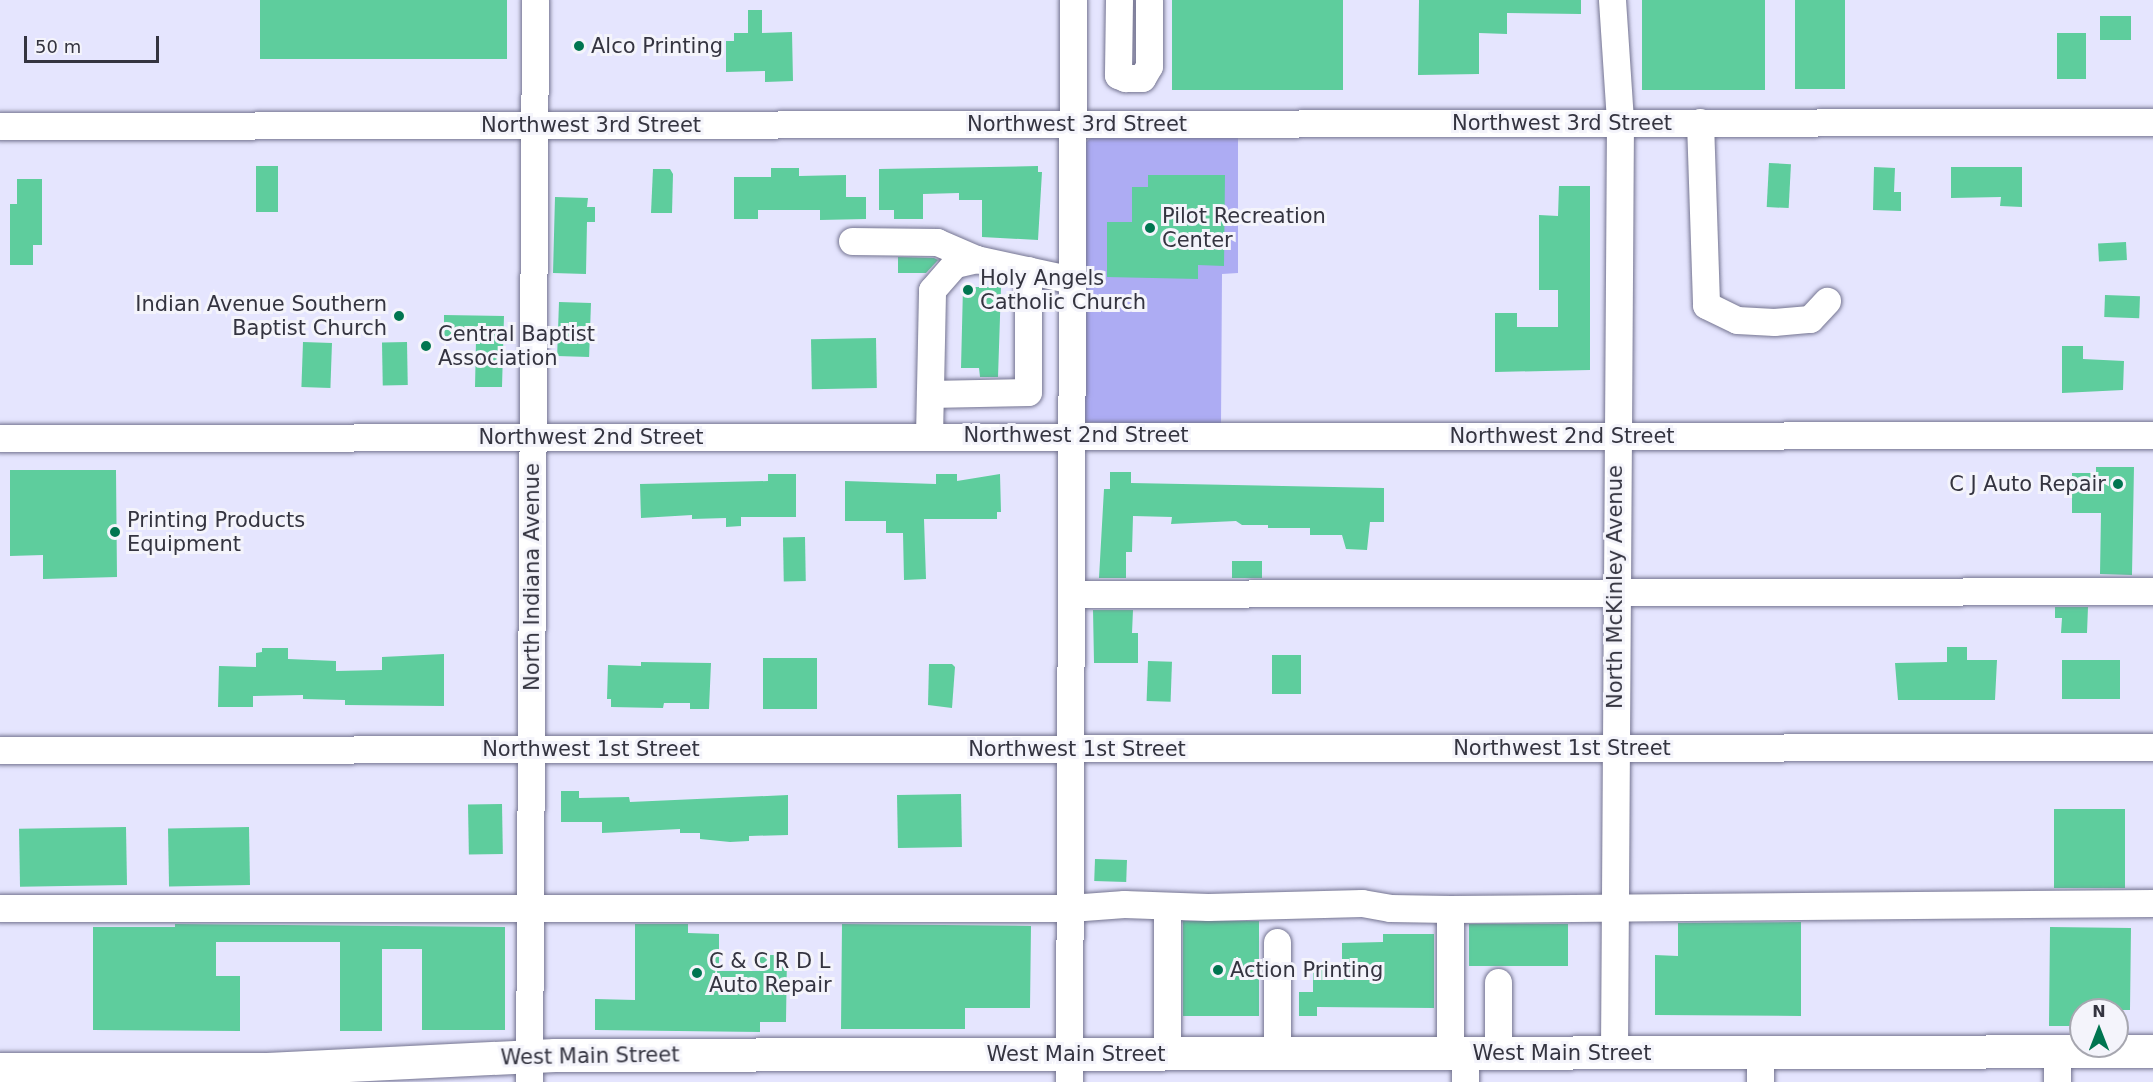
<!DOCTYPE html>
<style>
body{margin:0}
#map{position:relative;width:2153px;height:1082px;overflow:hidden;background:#e5e5fe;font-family:"DejaVu Sans",sans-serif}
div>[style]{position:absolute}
.green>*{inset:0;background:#adacf3}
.building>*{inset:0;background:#5ecd9d;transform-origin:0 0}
.roads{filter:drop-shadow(0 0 2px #747490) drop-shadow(0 0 2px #747490)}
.minor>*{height:27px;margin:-13.5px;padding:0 13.5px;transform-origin:13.5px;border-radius:13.5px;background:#fff}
.major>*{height:33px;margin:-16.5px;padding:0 16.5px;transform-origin:16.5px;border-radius:16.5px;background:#fff}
.dots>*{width:16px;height:16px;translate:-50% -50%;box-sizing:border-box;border:3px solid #f4f4fb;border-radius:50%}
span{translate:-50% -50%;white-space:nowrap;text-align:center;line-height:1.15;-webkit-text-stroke:6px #f4f4fb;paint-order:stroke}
.poi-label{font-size:21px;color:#343440}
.left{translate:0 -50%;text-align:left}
.right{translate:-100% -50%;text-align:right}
.street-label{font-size:21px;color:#343440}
.north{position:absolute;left:2069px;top:998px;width:60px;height:60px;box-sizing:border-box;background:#f4f4fb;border:2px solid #a7a7b0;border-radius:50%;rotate:0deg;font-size:16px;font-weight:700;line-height:24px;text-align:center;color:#343440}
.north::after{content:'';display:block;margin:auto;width:21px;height:27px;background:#007550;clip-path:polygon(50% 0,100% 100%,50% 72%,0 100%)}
.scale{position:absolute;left:24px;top:36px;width:135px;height:27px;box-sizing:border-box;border:3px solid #343440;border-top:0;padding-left:8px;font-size:18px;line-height:21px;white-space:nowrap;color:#343440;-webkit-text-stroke:4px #f4f4fb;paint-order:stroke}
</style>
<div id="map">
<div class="green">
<i style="clip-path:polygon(1238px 134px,1238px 273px,1222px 274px,1221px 425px,1083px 422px,1084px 144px,1093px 136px)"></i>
</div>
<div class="building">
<i style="left:260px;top:0;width:247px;height:59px"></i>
<i style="left:1172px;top:0;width:171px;height:90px"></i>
<i style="clip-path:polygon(1419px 0,1581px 0,1581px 14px,1507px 13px,1507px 34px,1479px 33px,1479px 74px,1418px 75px)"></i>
<i style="left:1642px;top:0;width:123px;height:90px"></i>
<i style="left:1795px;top:0;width:50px;height:89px"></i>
<i style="clip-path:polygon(748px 10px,762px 10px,762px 33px,792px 32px,793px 81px,765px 82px,765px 71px,726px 72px,726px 41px,734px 41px,734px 33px,748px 33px)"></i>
<i style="left:2100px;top:16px;width:31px;height:24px"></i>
<i style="left:2057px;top:33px;width:29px;height:46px"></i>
<i style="left:1769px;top:163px;width:22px;height:44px;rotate:3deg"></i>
<i style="left:256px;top:166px;width:22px;height:46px"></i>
<i style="clip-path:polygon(1038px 166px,1038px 172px,1042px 172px,1038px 240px,982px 237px,982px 200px,959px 200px,959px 193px,923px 194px,923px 219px,894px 219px,894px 210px,879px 210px,879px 169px)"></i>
<i style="clip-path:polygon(1874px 167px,1895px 168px,1894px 192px,1901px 192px,1901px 211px,1873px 210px)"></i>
<i style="clip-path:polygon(1951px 167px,2022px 167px,2022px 207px,2000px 206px,2001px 197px,1951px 198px)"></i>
<i style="clip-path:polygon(771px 168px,799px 168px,799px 176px,846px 175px,846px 197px,866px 197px,866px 219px,820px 220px,820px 210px,758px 210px,758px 219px,734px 219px,734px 177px,771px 177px)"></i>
<i style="clip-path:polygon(653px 169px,670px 169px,673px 174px,672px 213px,651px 213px)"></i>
<i style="clip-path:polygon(1148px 175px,1225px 175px,1224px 266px,1198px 265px,1198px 279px,1107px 277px,1107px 222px,1132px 222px,1132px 187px,1148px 187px)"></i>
<i style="clip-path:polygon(17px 179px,42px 179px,42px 245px,33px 245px,33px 265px,10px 265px,10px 204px,17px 204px)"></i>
<i style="clip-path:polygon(1559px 186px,1590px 186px,1590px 370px,1495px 372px,1495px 313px,1517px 313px,1517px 327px,1558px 327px,1558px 290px,1539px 290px,1539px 215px,1558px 216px)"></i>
<i style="clip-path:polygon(555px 197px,588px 198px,587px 207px,595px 207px,595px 222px,587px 222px,586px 274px,553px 273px)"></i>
<i style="left:2126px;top:242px;width:18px;height:28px;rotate:87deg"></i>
<i style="clip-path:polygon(898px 257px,934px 258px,938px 260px,926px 273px,898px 273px)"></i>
<i style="clip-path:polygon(963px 287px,1001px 287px,998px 377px,980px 377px,979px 368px,961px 368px)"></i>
<i style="left:2105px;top:295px;width:35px;height:22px;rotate:2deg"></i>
<i style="left:559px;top:302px;width:32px;height:54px;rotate:2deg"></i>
<i style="clip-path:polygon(444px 315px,504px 316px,502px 387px,475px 387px,476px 340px,444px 339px)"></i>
<i style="left:876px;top:338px;width:50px;height:65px;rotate:89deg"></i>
<i style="left:303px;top:342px;width:29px;height:45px;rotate:2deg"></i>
<i style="left:407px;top:342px;width:43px;height:25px;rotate:89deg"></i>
<i style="clip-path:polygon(2062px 346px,2083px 346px,2083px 359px,2124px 361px,2123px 390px,2062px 393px)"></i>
<i style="clip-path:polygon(2096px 467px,2134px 467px,2132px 575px,2100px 574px,2101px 513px,2072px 513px,2072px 473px,2096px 473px)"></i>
<i style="clip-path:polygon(10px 470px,116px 470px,117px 577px,43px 579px,43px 555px,10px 556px)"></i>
<i style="clip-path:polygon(1110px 472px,1131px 472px,1131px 483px,1384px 488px,1384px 522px,1370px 522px,1367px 550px,1346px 549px,1342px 535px,1310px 535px,1310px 528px,1268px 528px,1268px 525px,1242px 525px,1236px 521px,1171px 524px,1172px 517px,1133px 516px,1132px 552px,1126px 552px,1126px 578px,1099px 578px,1104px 489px,1110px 489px)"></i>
<i style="clip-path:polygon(768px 474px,796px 474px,796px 517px,741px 517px,741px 526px,726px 527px,726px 518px,692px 519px,692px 515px,641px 518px,640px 484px,768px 481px)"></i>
<i style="clip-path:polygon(936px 474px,957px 474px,957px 481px,1000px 474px,1001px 512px,997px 512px,997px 519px,924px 519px,926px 579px,904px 580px,903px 533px,886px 533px,886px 521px,845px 521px,845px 481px,936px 484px)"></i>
<i style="left:805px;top:537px;width:44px;height:22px;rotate:89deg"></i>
<i style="left:1232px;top:561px;width:30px;height:17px"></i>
<i style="clip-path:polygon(2055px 607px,2088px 607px,2087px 633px,2061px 633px,2062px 618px,2055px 618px)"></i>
<i style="clip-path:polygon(1093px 610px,1133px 610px,1132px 633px,1138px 633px,1138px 663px,1094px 663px)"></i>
<i style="clip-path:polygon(1947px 647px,1967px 647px,1967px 660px,1997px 660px,1995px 700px,1898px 700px,1895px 663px,1947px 662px)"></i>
<i style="clip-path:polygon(262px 648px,288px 648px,288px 659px,336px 661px,336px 671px,382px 670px,382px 657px,444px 654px,444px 706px,345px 705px,345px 700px,303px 699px,303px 695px,253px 696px,253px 707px,218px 707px,219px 666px,256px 667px,256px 653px,262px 652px)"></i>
<i style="left:1301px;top:655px;width:39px;height:29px;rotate:90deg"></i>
<i style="left:817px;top:658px;width:51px;height:54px;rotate:90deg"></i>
<i style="left:2062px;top:660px;width:58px;height:39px"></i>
<i style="left:1148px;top:661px;width:24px;height:40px;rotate:2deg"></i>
<i style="clip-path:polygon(641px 662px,711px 663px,709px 709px,690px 709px,690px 703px,664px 703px,663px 708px,611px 707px,611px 699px,607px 699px,608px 665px,641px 666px)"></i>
<i style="clip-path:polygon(929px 664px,952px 664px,955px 667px,952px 708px,928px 705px)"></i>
<i style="clip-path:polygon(561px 791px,579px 791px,579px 798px,629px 797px,630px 802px,788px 795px,788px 835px,749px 836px,749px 841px,730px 842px,700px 839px,700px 833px,680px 833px,680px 829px,602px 833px,602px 822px,561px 822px)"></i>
<i style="left:961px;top:794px;width:53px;height:64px;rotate:89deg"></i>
<i style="left:502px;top:804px;width:50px;height:34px;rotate:89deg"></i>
<i style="left:2054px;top:809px;width:71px;height:79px"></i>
<i style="left:126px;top:827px;width:58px;height:107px;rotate:89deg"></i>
<i style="left:249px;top:827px;width:58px;height:81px;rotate:89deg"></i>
<i style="left:1095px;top:859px;width:32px;height:22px;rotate:2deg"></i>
<i style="left:1259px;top:921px;width:95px;height:76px;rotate:90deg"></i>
<i style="clip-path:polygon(1801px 922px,1801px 1016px,1655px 1015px,1655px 955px,1678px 956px,1678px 923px)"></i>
<i style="clip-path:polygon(175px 924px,505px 927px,505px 1030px,422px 1030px,422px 949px,382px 949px,382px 1031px,340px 1031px,340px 942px,216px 942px,216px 976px,240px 976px,240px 1031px,93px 1030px,93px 927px,175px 927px)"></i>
<i style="clip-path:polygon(635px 924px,688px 924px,688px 933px,719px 934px,719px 971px,759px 971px,759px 955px,787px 955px,786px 1022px,760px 1022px,760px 1032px,595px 1030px,595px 999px,635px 1000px)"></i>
<i style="clip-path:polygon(842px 924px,1031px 926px,1030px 1008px,965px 1008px,965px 1029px,841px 1029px)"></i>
<i style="left:1568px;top:924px;width:42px;height:99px;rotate:90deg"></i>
<i style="clip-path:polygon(2050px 927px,2131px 928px,2130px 1010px,2081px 1010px,2081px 1026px,2049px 1026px)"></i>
<i style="clip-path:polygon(1383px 934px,1434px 934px,1434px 1008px,1317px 1007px,1317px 1016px,1299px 1016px,1299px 992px,1313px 992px,1313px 964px,1342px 964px,1342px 943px,1383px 942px)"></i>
</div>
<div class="roads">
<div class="minor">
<i style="left:1119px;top:0;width:75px;rotate:90.8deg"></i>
<i style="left:1118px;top:75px;width:8px;rotate:23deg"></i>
<i style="left:1125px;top:78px;width:17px"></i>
<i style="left:1142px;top:78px;width:14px;rotate:-60deg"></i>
<i style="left:1149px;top:66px;width:66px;rotate:-90deg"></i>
<i style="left:1612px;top:0;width:122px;rotate:86.2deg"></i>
<i style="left:1620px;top:122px;width:930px;rotate:90.37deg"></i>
<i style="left:1700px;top:122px;width:183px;rotate:88.1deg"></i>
<i style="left:1706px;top:305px;width:34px;rotate:26deg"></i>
<i style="left:1737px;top:320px;width:37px;rotate:3deg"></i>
<i style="left:1774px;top:322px;width:36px;rotate:-5deg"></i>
<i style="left:1810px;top:319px;width:25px;rotate:-47deg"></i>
<i style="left:0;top:126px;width:2153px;rotate:-0.11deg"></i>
<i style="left:852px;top:241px;width:85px;rotate:0.7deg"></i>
<i style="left:937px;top:242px;width:43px;rotate:23.6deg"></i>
<i style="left:930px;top:394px;width:98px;rotate:-1.2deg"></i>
<i style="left:1028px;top:392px;width:122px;rotate:-90deg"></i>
<i style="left:929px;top:436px;width:146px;rotate:-88.8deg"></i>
<i style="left:932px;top:290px;width:35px;rotate:-49deg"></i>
<i style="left:955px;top:264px;width:22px;rotate:-13deg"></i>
<i style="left:976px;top:259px;width:98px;rotate:12.3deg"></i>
<i style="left:0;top:438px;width:2153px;rotate:-0.08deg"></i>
<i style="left:1071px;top:594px;width:1082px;rotate:-0.16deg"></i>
<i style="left:0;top:750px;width:2153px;rotate:-0.08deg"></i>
<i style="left:0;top:908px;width:1070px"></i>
<i style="left:1070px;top:908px;width:54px;rotate:-4.2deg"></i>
<i style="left:1124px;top:904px;width:84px;rotate:2deg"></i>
<i style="left:1208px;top:907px;width:154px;rotate:-1.5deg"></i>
<i style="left:1362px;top:903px;width:28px;rotate:10deg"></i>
<i style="left:1390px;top:908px;width:60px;rotate:1deg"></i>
<i style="left:1450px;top:909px;width:703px;rotate:-0.49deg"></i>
<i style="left:1277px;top:942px;width:112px;rotate:90deg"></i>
<i style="left:1498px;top:982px;width:72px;rotate:90deg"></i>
<i style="left:1760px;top:1052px;width:30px;rotate:90deg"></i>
<i style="left:2057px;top:1052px;width:30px;rotate:90deg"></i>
<i style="left:1167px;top:1054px;width:147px;rotate:-90deg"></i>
<i style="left:1450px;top:1054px;width:145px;rotate:-90deg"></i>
<i style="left:1465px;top:1054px;width:28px;rotate:90deg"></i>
<i style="left:529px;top:1082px;width:1082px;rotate:-89.68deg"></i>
<i style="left:1069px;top:1082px;width:1082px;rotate:-89.79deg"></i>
</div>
<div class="major">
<i style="left:0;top:1069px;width:267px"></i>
<i style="left:267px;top:1069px;width:288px;rotate:-2.8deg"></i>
<i style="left:555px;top:1055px;width:1598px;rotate:-0.14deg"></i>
</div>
</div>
<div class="dots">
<i style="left:579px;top:46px;background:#007550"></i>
<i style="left:1150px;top:228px;background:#007550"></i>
<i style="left:968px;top:290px;background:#007550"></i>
<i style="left:399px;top:316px;background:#007550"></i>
<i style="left:426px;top:346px;background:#007550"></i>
<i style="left:2118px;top:484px;background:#007550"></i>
<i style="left:115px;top:532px;background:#007550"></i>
<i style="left:1218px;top:970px;background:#007550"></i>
<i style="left:697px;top:973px;background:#007550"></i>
</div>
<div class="poi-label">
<span class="left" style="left:591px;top:46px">Alco Printing</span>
<span class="left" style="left:1162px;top:228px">Pilot Recreation<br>Center</span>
<span class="left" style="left:980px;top:290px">Holy Angels<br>Catholic Church</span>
<span class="right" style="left:387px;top:316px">Indian Avenue Southern<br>Baptist Church</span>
<span class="left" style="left:438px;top:346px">Central Baptist<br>Association</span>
<span class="right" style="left:2106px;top:484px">C J Auto Repair</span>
<span class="left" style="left:127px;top:532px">Printing Products<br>Equipment</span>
<span class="left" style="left:709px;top:973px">C &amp; C R D L<br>Auto Repair</span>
<span class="left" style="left:1230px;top:970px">Action Printing</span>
</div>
<div class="street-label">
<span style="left:1562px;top:123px">Northwest 3rd Street</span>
<span style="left:1077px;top:124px">Northwest 3rd Street</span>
<span style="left:591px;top:125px">Northwest 3rd Street</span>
<span style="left:1076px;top:435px">Northwest 2nd Street</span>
<span style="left:1562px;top:436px">Northwest 2nd Street</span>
<span style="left:591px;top:437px">Northwest 2nd Street</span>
<span style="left:532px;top:577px;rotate:-90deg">North Indiana Avenue</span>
<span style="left:1615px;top:587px;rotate:-90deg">North McKinley Avenue</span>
<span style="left:1562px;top:748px">Northwest 1st Street</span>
<span style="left:591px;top:749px">Northwest 1st Street</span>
<span style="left:1077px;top:749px">Northwest 1st Street</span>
<span style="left:1562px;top:1053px">West Main Street</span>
<span style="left:1076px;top:1054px">West Main Street</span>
<span style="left:590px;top:1056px;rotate:-1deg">West Main Street</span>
</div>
<div class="north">N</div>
<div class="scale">50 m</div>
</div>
